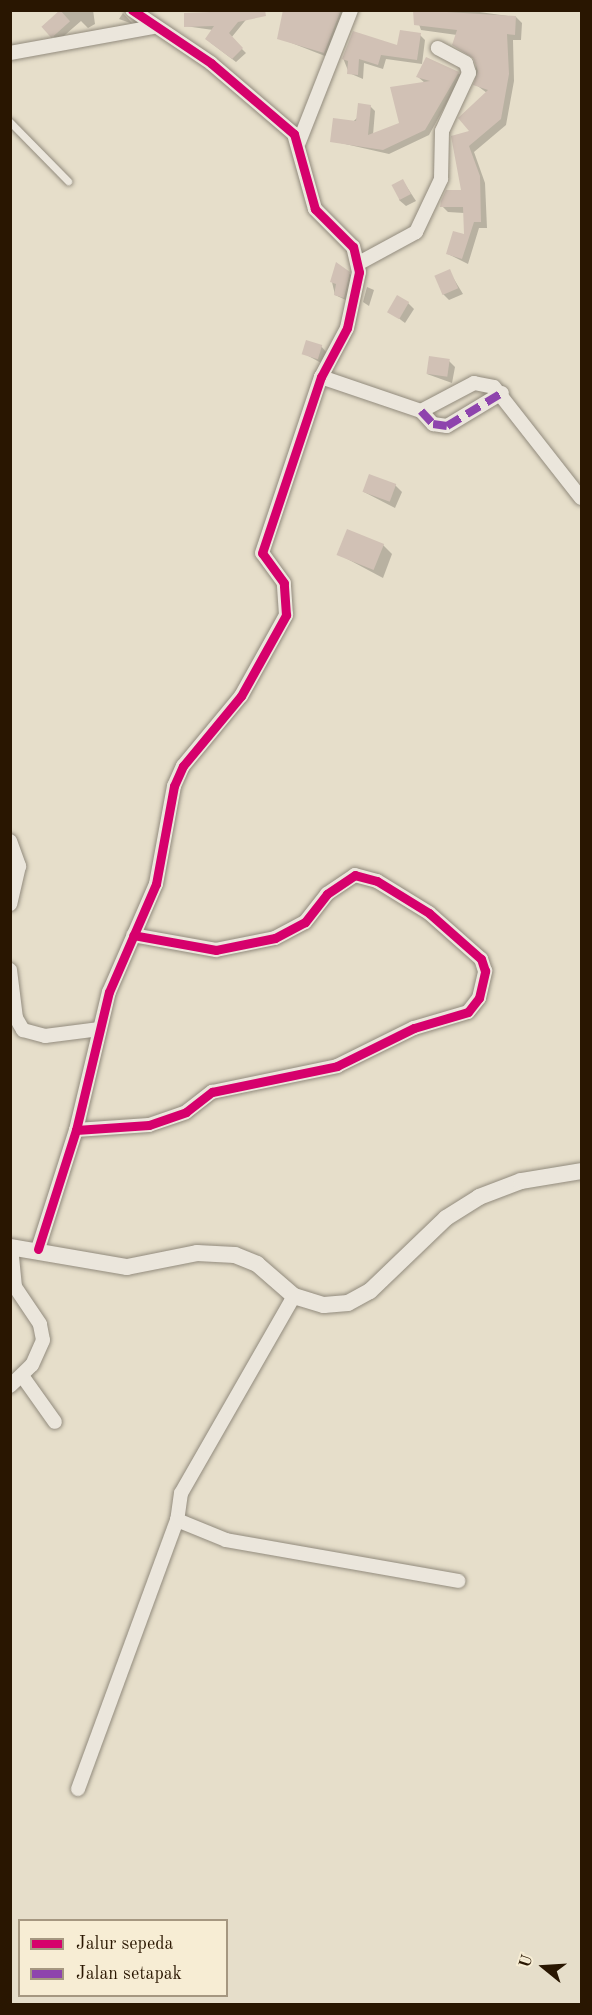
<!DOCTYPE html>
<style>
body{margin:0}
#map{position:relative;width:592px;height:2015px;overflow:hidden;background:#e6deca;font-family:"Old Standard TT",serif}
div>[style]{position:absolute}
.shadow>*{inset:0;background:#0003}
.building>*{inset:0;background:#d1c1b5;transform-origin:0 0}
.roads{filter:drop-shadow(0 0 2px #928b7d) drop-shadow(0 0 2px #928b7d)}
.service>*{height:7px;margin:-3.5px;padding:0 3.5px;transform-origin:3.5px;border-radius:3.5px;background:#ebe6dc}
.minor>*{height:14px;margin:-7px;padding:0 7px;transform-origin:7px;border-radius:7px;background:#ebe6dc}
.tertiary>*{height:16px;margin:-8px;padding:0 8px;transform-origin:8px;border-radius:8px;background:#ebe6dc}
.quiet>*{height:8px;margin-top:-4px;transform-origin:0;background:repeating-linear-gradient(90deg,#8e44ad 0 15px,transparent 0 23px)}
.cycleway>*{height:9px;margin:-4.5px;padding:0 4.5px;transform-origin:4.5px;border-radius:4.5px;background:#d6006c}
span{translate:-50% -50%;white-space:nowrap;text-align:center;line-height:1.15;-webkit-text-stroke:6px #f7edd4;paint-order:stroke}
.frame{position:absolute;inset:0;border:12px solid #291601;pointer-events:none}
.legend{position:absolute;left:18px;top:1919px;width:210px;height:78px;box-sizing:border-box;background:#f7edd4;border:2px solid #a59780;margin:0;padding:8px 10px;list-style:none;font-size:18px;color:#291601}
.legend li{display:flex;align-items:center;gap:12px;height:30px}
.legend b{width:30px;border:2px solid #a59780}
.north{position:absolute;left:514px;top:1937px;width:60px;height:60px;-webkit-text-stroke:4px #f7edd4;paint-order:stroke;rotate:288deg;font-size:16px;font-weight:700;line-height:24px;text-align:center;color:#291601}
.north::after{content:'';display:block;margin:auto;width:21px;height:27px;background:#291601;clip-path:polygon(50% 0,100% 100%,50% 72%,0 100%)}
</style>
<div id="map">
<div class="shadow">
<i style="clip-path:polygon(62px 10px,93px 10px,95px 24px,88px 28px,81px 21px,58px 41px,43px 26px)"></i>
<i style="clip-path:polygon(285px 10px,350px 10px,330px 58px,279px 38px)"></i>
<i style="clip-path:polygon(414px 10px,465px 10px,516px 17px,522px 23px,521px 40px,513px 40px,514px 81px,506px 125px,474px 152px,485px 183px,487px 228px,479px 228px,468px 264px,448px 254px,465px 236px,464px 213px,448px 212px,442px 206px,463px 192px,453px 137px,471px 131px,487px 93px,475px 84px,476px 60px,454px 45px,457px 35px,421px 30px)"></i>
<i style="clip-path:polygon(123px 13px,133px 24px,119px 19px)"></i>
<i style="clip-path:polygon(249px 16px,231px 38px,246px 53px,236px 62px,211px 43px,213px 30px,185px 26px)"></i>
<i style="clip-path:polygon(420px 35px,425px 40px,422px 64px,386px 59px,383px 69px,364px 63px,363px 79px,349px 73px,343px 58px,399px 47px)"></i>
<i style="clip-path:polygon(427px 59px,462px 75px,429px 135px,389px 154px,332px 141px,370px 106px,375px 111px,373px 135px,400px 124px,425px 83px,418px 77px)"></i>
<i style="clip-path:polygon(403px 181px,416px 201px,406px 206px,399px 200px)"></i>
<i style="clip-path:polygon(449px 271px,463px 294px,449px 300px,443px 294px)"></i>
<i style="clip-path:polygon(349px 273px,353px 277px,348px 301px,335px 295px,332px 282px)"></i>
<i style="clip-path:polygon(367px 287px,374px 290px,369px 306px,363px 302px)"></i>
<i style="clip-path:polygon(408px 303px,414px 309px,405px 323px,389px 311px)"></i>
<i style="clip-path:polygon(321px 346px,327px 353px,323px 364px,303px 353px)"></i>
<i style="clip-path:polygon(449px 361px,455px 367px,452px 383px,427px 374px)"></i>
<i style="clip-path:polygon(395px 485px,402px 492px,395px 508px,364px 492px)"></i>
<i style="clip-path:polygon(383px 545px,392px 554px,383px 578px,338px 554px)"></i>
</div>
<div class="building">
<i style="left:60px;top:10px;width:15px;height:25px;rotate:48deg"></i>
<i style="clip-path:polygon(265px 10px,266px 16px,238px 22px,229px 33px,243px 48px,232px 59px,205px 39px,214px 26px,184px 27px,184px 13px)"></i>
<i style="clip-path:polygon(283px 10px,341px 10px,324px 53px,277px 39px)"></i>
<i style="clip-path:polygon(413px 10px,516px 16px,515px 35px,507px 34px,509px 74px,501px 119px,469px 146px,480px 176px,481px 222px,474px 222px,462px 259px,446px 254px,453px 231px,464px 234px,463px 207px,440px 207px,441px 201px,446px 190px,461px 190px,451px 136px,469px 131px,458px 118px,488px 90px,473px 85px,478px 71px,473px 58px,452px 45px,457px 30px,414px 25px)"></i>
<i style="clip-path:polygon(400px 30px,421px 33px,417px 60px,381px 55px,378px 65px,359px 59px,358px 75px,347px 74px,348px 61px,342px 59px,353px 31px,397px 45px)"></i>
<i style="clip-path:polygon(426px 57px,459px 72px,425px 130px,383px 150px,330px 142px,333px 118px,356px 121px,358px 103px,371px 105px,368px 135px,399px 123px,390px 87px,430px 81px,416px 77px)"></i>
<i style="left:403px;top:179px;width:17px;height:13px;rotate:62deg"></i>
<i style="clip-path:polygon(336px 262px,350px 272px,344px 298px,334px 295px,336px 284px,330px 282px)"></i>
<i style="left:450px;top:269px;width:21px;height:17px;rotate:67deg"></i>
<i style="left:397px;top:295px;width:14px;height:20px;rotate:30deg"></i>
<i style="left:306px;top:340px;width:17px;height:15px;rotate:17deg"></i>
<i style="left:429px;top:356px;width:21px;height:18px;rotate:8deg"></i>
<i style="left:369px;top:474px;width:29px;height:19px;rotate:20deg"></i>
<i style="left:347px;top:529px;width:40px;height:28px;rotate:22deg"></i>
</div>
<div class="roads">
<div class="service">
<i style="left:10px;top:122px;width:83px;rotate:45.5deg"></i>
</div>
<div class="minor">
<i style="left:10px;top:53px;width:145px;rotate:-10.3deg"></i>
<i style="left:299px;top:142px;width:142px;rotate:-68.5deg"></i>
<i style="left:359px;top:263px;width:65px;rotate:-28.5deg"></i>
<i style="left:416px;top:232px;width:59px;rotate:-64.7deg"></i>
<i style="left:441px;top:179px;width:48px;rotate:-88.8deg"></i>
<i style="left:442px;top:131px;width:64px;rotate:-65deg"></i>
<i style="left:469px;top:73px;width:10px;rotate:-107deg"></i>
<i style="left:466px;top:63px;width:32px;rotate:-152deg"></i>
<i style="left:321px;top:377px;width:106px;rotate:18.8deg"></i>
<i style="left:421px;top:411px;width:60px;rotate:-27.8deg"></i>
<i style="left:474px;top:383px;width:20px;rotate:11deg"></i>
<i style="left:494px;top:387px;width:141px;rotate:51.9deg"></i>
<i style="left:421px;top:411px;width:18px;rotate:47deg"></i>
<i style="left:433px;top:424px;width:14px;rotate:8deg"></i>
<i style="left:447px;top:426px;width:64px;rotate:-31deg"></i>
<i style="left:10px;top:841px;width:27px;rotate:70deg"></i>
<i style="left:19px;top:866px;width:39px;rotate:103deg"></i>
<i style="left:10px;top:970px;width:48px;rotate:82.9deg"></i>
<i style="left:16px;top:1018px;width:14px;rotate:60deg"></i>
<i style="left:23px;top:1030px;width:23px;rotate:15deg"></i>
<i style="left:45px;top:1036px;width:55px;rotate:-7.3deg"></i>
<i style="left:76px;top:1130px;width:73px;rotate:-3.9deg"></i>
<i style="left:149px;top:1125px;width:39px;rotate:-19deg"></i>
<i style="left:186px;top:1112px;width:33px;rotate:-38deg"></i>
<i style="left:212px;top:1092px;width:128px;rotate:-11.7deg"></i>
<i style="left:337px;top:1066px;width:86px;rotate:-26.3deg"></i>
<i style="left:414px;top:1028px;width:56px;rotate:-16.5deg"></i>
<i style="left:468px;top:1012px;width:18px;rotate:-52deg"></i>
<i style="left:479px;top:998px;width:28px;rotate:-77deg"></i>
<i style="left:485px;top:971px;width:13px;rotate:-108deg"></i>
<i style="left:481px;top:959px;width:69px;rotate:-138.5deg"></i>
<i style="left:429px;top:913px;width:61px;rotate:-148.4deg"></i>
<i style="left:377px;top:881px;width:23px;rotate:-165deg"></i>
<i style="left:355px;top:875px;width:34px;rotate:146deg"></i>
<i style="left:327px;top:894px;width:36px;rotate:128deg"></i>
<i style="left:305px;top:922px;width:34px;rotate:152deg"></i>
<i style="left:275px;top:938px;width:60px;rotate:168.5deg"></i>
<i style="left:216px;top:950px;width:84px;rotate:-169.8deg"></i>
<i style="left:38px;top:1249px;width:125px;rotate:-72.3deg"></i>
<i style="left:76px;top:1130px;width:142px;rotate:-76.6deg"></i>
<i style="left:109px;top:992px;width:118px;rotate:-66.5deg"></i>
<i style="left:156px;top:884px;width:100px;rotate:-79.6deg"></i>
<i style="left:174px;top:786px;width:22px;rotate:-66deg"></i>
<i style="left:183px;top:766px;width:91px;rotate:-50.4deg"></i>
<i style="left:241px;top:696px;width:93px;rotate:-60.9deg"></i>
<i style="left:286px;top:615px;width:32px;rotate:-94deg"></i>
<i style="left:284px;top:583px;width:37px;rotate:-126deg"></i>
<i style="left:262px;top:553px;width:186px;rotate:-71.5deg"></i>
<i style="left:321px;top:377px;width:55px;rotate:-62deg"></i>
<i style="left:347px;top:328px;width:57px;rotate:-77.9deg"></i>
<i style="left:359px;top:272px;width:26px;rotate:-103deg"></i>
<i style="left:353px;top:247px;width:54px;rotate:-135deg"></i>
<i style="left:315px;top:209px;width:78px;rotate:-105.6deg"></i>
<i style="left:294px;top:134px;width:109px;rotate:-139.5deg"></i>
<i style="left:211px;top:63px;width:95px;rotate:-146.1deg"></i>
<i style="left:294px;top:1296px;width:227px;rotate:119.8deg"></i>
<i style="left:181px;top:1493px;width:27px;rotate:98deg"></i>
<i style="left:177px;top:1520px;width:53px;rotate:22.2deg"></i>
<i style="left:226px;top:1540px;width:236px;rotate:10deg"></i>
<i style="left:23px;top:1377px;width:55px;rotate:54.6deg"></i>
<i style="left:10px;top:1386px;width:30px;rotate:-44deg"></i>
<i style="left:32px;top:1365px;width:27px;rotate:-66deg"></i>
<i style="left:43px;top:1340px;width:16px;rotate:-101deg"></i>
<i style="left:40px;top:1324px;width:45px;rotate:-124deg"></i>
<i style="left:15px;top:1287px;width:40px;rotate:-95.7deg"></i>
<i style="left:78px;top:1789px;width:287px;rotate:-69.8deg"></i>
</div>
<div class="tertiary">
<i style="left:10px;top:1247px;width:119px;rotate:9.7deg"></i>
<i style="left:127px;top:1267px;width:71px;rotate:-11.3deg"></i>
<i style="left:197px;top:1253px;width:38px;rotate:3deg"></i>
<i style="left:235px;top:1255px;width:24px;rotate:22deg"></i>
<i style="left:257px;top:1264px;width:49px;rotate:40.9deg"></i>
<i style="left:294px;top:1296px;width:31px;rotate:17deg"></i>
<i style="left:324px;top:1305px;width:24px;rotate:-5deg"></i>
<i style="left:348px;top:1303px;width:25px;rotate:-29deg"></i>
<i style="left:370px;top:1291px;width:105px;rotate:-43.8deg"></i>
<i style="left:446px;top:1218px;width:39px;rotate:-32deg"></i>
<i style="left:479px;top:1197px;width:45px;rotate:-20.9deg"></i>
<i style="left:521px;top:1181px;width:62px;rotate:-9.3deg"></i>
</div>
</div>
<div class="quiet">
<i style="left:421px;top:411px;width:18px;rotate:47deg"></i>
<i style="left:433px;top:424px;width:14px;rotate:8deg"></i>
<i style="left:447px;top:426px;width:64px;rotate:-31deg"></i>
</div>
<div class="cycleway">
<i style="left:76px;top:1130px;width:73px;rotate:-3.9deg"></i>
<i style="left:149px;top:1125px;width:39px;rotate:-19deg"></i>
<i style="left:186px;top:1112px;width:33px;rotate:-38deg"></i>
<i style="left:212px;top:1092px;width:128px;rotate:-11.7deg"></i>
<i style="left:337px;top:1066px;width:86px;rotate:-26.3deg"></i>
<i style="left:414px;top:1028px;width:56px;rotate:-16.5deg"></i>
<i style="left:468px;top:1012px;width:18px;rotate:-52deg"></i>
<i style="left:479px;top:998px;width:28px;rotate:-77deg"></i>
<i style="left:485px;top:971px;width:13px;rotate:-108deg"></i>
<i style="left:481px;top:959px;width:69px;rotate:-138.5deg"></i>
<i style="left:429px;top:913px;width:61px;rotate:-148.4deg"></i>
<i style="left:377px;top:881px;width:23px;rotate:-165deg"></i>
<i style="left:355px;top:875px;width:34px;rotate:146deg"></i>
<i style="left:327px;top:894px;width:36px;rotate:128deg"></i>
<i style="left:305px;top:922px;width:34px;rotate:152deg"></i>
<i style="left:275px;top:938px;width:60px;rotate:168.5deg"></i>
<i style="left:216px;top:950px;width:84px;rotate:-169.8deg"></i>
<i style="left:38px;top:1249px;width:125px;rotate:-72.3deg"></i>
<i style="left:76px;top:1130px;width:142px;rotate:-76.6deg"></i>
<i style="left:109px;top:992px;width:118px;rotate:-66.5deg"></i>
<i style="left:156px;top:884px;width:100px;rotate:-79.6deg"></i>
<i style="left:174px;top:786px;width:22px;rotate:-66deg"></i>
<i style="left:183px;top:766px;width:91px;rotate:-50.4deg"></i>
<i style="left:241px;top:696px;width:93px;rotate:-60.9deg"></i>
<i style="left:286px;top:615px;width:32px;rotate:-94deg"></i>
<i style="left:284px;top:583px;width:37px;rotate:-126deg"></i>
<i style="left:262px;top:553px;width:186px;rotate:-71.5deg"></i>
<i style="left:321px;top:377px;width:55px;rotate:-62deg"></i>
<i style="left:347px;top:328px;width:57px;rotate:-77.9deg"></i>
<i style="left:359px;top:272px;width:26px;rotate:-103deg"></i>
<i style="left:353px;top:247px;width:54px;rotate:-135deg"></i>
<i style="left:315px;top:209px;width:78px;rotate:-105.6deg"></i>
<i style="left:294px;top:134px;width:109px;rotate:-139.5deg"></i>
<i style="left:211px;top:63px;width:95px;rotate:-146.1deg"></i>
</div>
<div class="frame"></div>
<ul class="legend">
<li><b style="height:8px;background:#d6006c"></b>Jalur sepeda</li>
<li><b style="height:8px;background:#8e44ad"></b>Jalan setapak</li>
</ul>
<div class="north">U</div>
</div>
